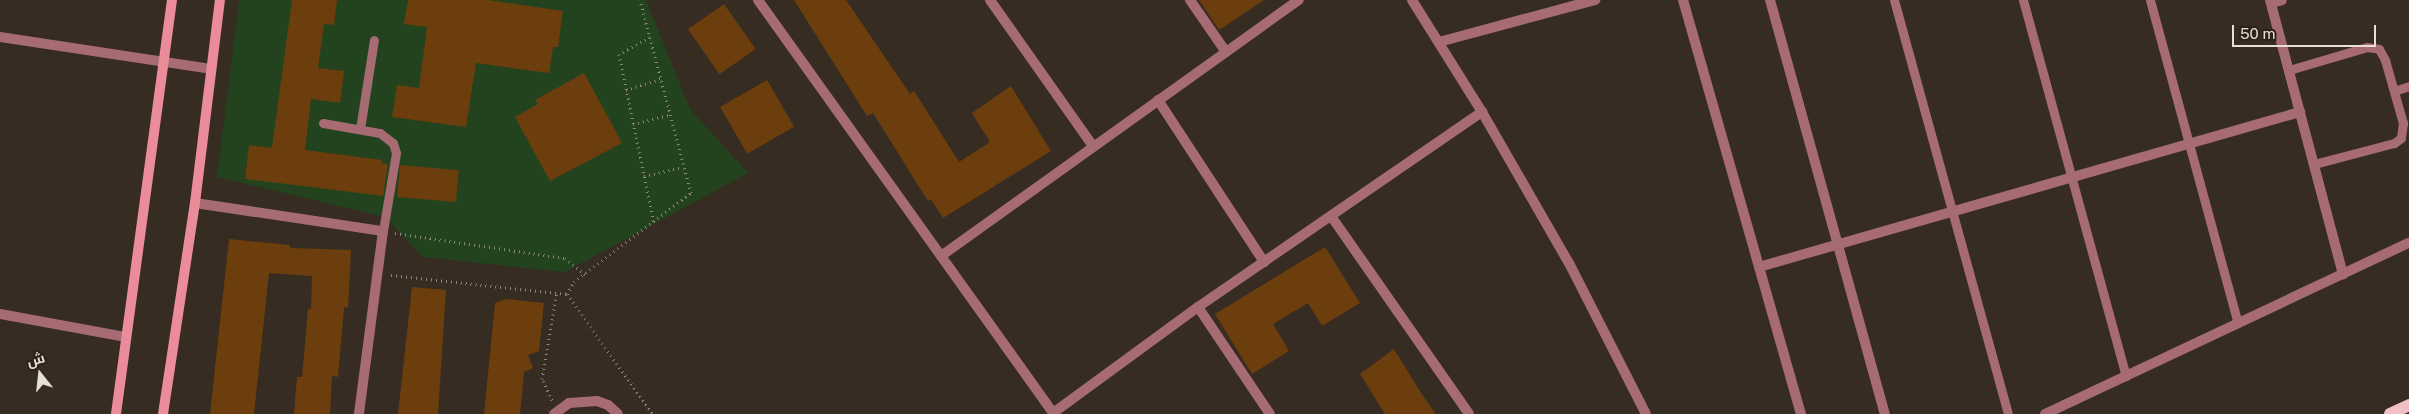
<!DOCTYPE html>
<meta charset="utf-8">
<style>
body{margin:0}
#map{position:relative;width:2409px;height:414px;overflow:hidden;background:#372c22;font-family:"Public Sans",Cairo,sans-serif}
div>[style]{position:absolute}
.green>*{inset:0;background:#23431f}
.building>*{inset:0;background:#6c3e0d;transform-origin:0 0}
.path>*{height:3px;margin-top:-1.5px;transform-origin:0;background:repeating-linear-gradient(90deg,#8e857d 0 1px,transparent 0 5px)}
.lane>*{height:9px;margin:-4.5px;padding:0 4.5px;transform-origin:4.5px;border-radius:4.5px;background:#a66b73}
.street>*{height:10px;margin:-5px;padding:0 5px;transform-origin:5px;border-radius:5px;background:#a66b73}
.secondary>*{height:10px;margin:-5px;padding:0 5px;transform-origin:5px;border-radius:5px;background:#ea8c9a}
.primary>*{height:12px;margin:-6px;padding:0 6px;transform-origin:6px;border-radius:6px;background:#f1c0c6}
span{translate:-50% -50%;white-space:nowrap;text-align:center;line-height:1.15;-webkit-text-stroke:4.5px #2d2219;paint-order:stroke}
.north{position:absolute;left:15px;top:349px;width:50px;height:50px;-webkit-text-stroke:4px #2d2219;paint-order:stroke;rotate:344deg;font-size:14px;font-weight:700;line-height:20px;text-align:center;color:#e7dfd9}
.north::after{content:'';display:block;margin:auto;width:18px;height:22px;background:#e7dfd9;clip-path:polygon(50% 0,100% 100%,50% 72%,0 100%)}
.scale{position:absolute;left:2232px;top:25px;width:144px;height:22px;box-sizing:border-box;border:2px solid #e7dfd9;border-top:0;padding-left:6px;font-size:15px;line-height:18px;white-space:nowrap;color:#e7dfd9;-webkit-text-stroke:4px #2d2219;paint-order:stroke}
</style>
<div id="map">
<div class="green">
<i style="clip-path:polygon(239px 0,646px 0,690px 109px,748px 173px,565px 272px,423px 257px,385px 217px,217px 177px)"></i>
</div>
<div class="building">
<i style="clip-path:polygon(292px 0,337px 0,334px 25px,324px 24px,318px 68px,344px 71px,340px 103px,311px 99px,305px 150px,382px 160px,381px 163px,388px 164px,383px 196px,245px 179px,249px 145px,272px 148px)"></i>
<i style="clip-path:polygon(408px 0,488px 0,563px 11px,558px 47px,553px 47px,549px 73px,476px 63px,466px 127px,392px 117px,397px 85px,419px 88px,427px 27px,404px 24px)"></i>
<i style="clip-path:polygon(794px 0,846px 0,910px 94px,914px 91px,959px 162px,990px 142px,972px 113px,1011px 86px,1051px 151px,943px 218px,931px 199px,928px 201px,873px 113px,867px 116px)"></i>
<i style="clip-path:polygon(1199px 0,1264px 0,1219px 30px)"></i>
<i style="left:724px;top:4px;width:55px;height:44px;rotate:55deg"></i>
<i style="clip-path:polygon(584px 73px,622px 143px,550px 181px,515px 117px,538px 104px,535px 100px)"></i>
<i style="left:767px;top:80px;width:54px;height:54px;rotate:60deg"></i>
<i style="left:400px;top:165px;width:59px;height:32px;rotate:5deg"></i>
<i style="clip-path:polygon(229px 239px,290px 245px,290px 248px,351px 250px,348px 308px,344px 307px,338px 377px,332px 376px,330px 414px,294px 414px,297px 377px,302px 377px,308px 309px,311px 309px,312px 276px,269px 273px,254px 414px,210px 414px)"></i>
<i style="clip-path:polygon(1325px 247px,1360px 303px,1322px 326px,1308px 303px,1273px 324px,1289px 351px,1252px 374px,1215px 314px)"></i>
<i style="clip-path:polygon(412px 287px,446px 290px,438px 414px,398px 414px)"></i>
<i style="clip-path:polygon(505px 299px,544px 303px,539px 351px,528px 355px,533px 368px,524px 372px,520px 414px,484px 414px,495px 303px)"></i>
<i style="clip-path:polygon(1394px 349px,1421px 393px,1436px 414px,1385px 414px,1360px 374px)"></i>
</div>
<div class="path">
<i style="left:650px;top:37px;width:35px;rotate:151deg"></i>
<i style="left:619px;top:54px;width:173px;rotate:78.3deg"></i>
<i style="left:626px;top:90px;width:36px;rotate:-18deg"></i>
<i style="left:633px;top:124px;width:38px;rotate:-14deg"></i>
<i style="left:644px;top:176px;width:40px;rotate:-13deg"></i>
<i style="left:395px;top:233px;width:172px;rotate:8.4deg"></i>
<i style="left:565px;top:258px;width:26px;rotate:39deg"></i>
<i style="left:391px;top:275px;width:177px;rotate:6.2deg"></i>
<i style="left:567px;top:294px;width:148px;rotate:54.4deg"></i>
<i style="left:567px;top:294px;width:14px;rotate:-60deg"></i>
<i style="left:574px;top:282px;width:147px;rotate:-37.3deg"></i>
<i style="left:691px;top:193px;width:200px;rotate:-104.8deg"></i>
<i style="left:552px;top:400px;width:23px;rotate:-115deg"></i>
<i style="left:542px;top:379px;width:89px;rotate:-80.3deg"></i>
</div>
<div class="lane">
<i style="left:1894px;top:0;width:429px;rotate:74.6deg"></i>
<i style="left:2023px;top:0;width:390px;rotate:74.7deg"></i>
<i style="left:2150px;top:0;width:335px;rotate:74.8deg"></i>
<i style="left:2271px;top:3px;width:11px;rotate:-15deg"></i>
<i style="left:2289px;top:70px;width:81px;rotate:-16.4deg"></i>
<i style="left:2367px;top:47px;width:12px;rotate:9deg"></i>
<i style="left:2379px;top:49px;width:13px;rotate:61deg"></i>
<i style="left:2385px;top:60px;width:66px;rotate:74.1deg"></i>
<i style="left:2403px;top:123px;width:15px;rotate:98deg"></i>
<i style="left:2401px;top:138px;width:9px;rotate:144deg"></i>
<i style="left:2394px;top:143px;width:83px;rotate:165.3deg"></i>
<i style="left:2394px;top:91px;width:16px;rotate:-18deg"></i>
<i style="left:323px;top:123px;width:58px;rotate:10deg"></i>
<i style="left:380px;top:133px;width:16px;rotate:38deg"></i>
<i style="left:393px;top:143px;width:10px;rotate:73deg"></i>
<i style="left:396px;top:153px;width:79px;rotate:99.5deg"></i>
<i style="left:360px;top:129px;width:90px;rotate:-81.1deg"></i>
</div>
<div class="street">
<i style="left:758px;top:0;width:509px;rotate:54.44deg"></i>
<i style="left:990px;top:0;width:179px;rotate:54.8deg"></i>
<i style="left:1190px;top:0;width:63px;rotate:55.3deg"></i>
<i style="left:1412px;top:0;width:132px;rotate:58deg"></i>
<i style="left:1482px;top:112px;width:174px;rotate:60.1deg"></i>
<i style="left:1569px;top:263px;width:169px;rotate:63deg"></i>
<i style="left:1683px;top:0;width:430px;rotate:74.1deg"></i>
<i style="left:1770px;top:0;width:430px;rotate:74.5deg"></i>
<i style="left:2270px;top:0;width:284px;rotate:75.1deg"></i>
<i style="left:0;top:37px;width:213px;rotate:8.6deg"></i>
<i style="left:1439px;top:42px;width:162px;rotate:-15.1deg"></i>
<i style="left:1158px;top:100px;width:194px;rotate:56.8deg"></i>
<i style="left:195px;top:203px;width:190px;rotate:8.5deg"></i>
<i style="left:383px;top:231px;width:185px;rotate:97.5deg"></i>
<i style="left:1331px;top:216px;width:241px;rotate:55.1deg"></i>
<i style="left:941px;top:256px;width:440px;rotate:-35.6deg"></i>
<i style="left:1759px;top:267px;width:563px;rotate:-15.99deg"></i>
<i style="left:1198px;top:307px;width:129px;rotate:56.1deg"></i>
<i style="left:0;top:314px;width:127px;rotate:10.4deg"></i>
<i style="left:1053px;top:413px;width:180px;rotate:-36.2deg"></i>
<i style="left:1198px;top:307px;width:345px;rotate:-34.5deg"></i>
<i style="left:554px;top:414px;width:19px;rotate:-36deg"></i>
<i style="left:569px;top:403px;width:28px;rotate:-4deg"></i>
<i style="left:597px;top:401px;width:12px;rotate:20deg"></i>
<i style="left:608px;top:405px;width:13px;rotate:42deg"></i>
<i style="left:2045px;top:414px;width:402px;rotate:-25.2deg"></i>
</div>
<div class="secondary">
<i style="left:116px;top:414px;width:418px;rotate:-82.3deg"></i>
<i style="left:163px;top:414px;width:213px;rotate:-81.4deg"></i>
<i style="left:195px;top:203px;width:205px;rotate:-83deg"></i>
</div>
<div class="primary">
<i style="left:2390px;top:414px;width:21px;rotate:-25deg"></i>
</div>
<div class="north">ش</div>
<div class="scale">50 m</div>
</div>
